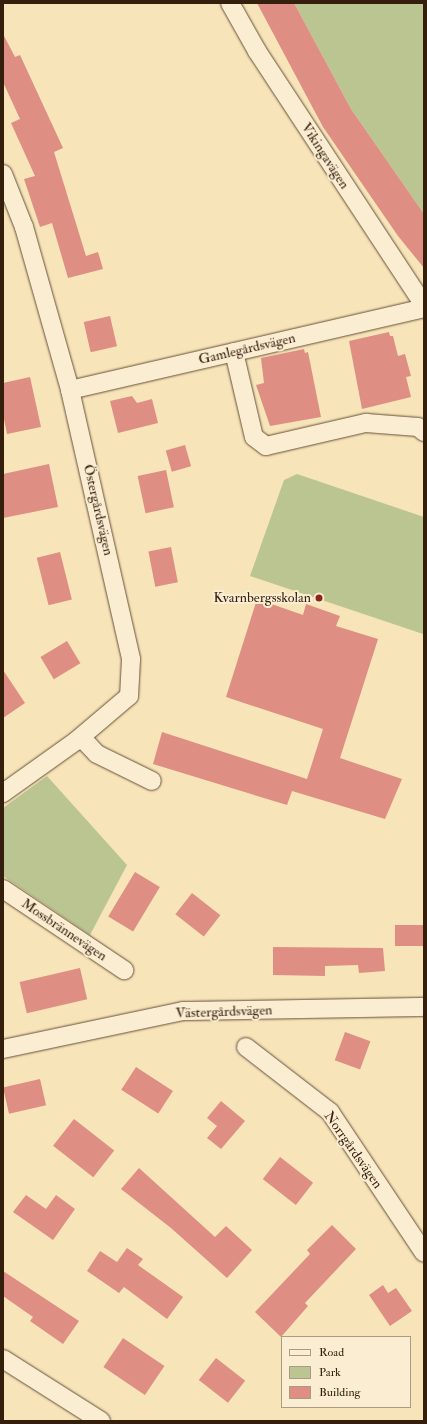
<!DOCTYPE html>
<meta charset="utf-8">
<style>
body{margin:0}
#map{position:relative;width:427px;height:1424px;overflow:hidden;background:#f8e4b9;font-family:"IM FELL Double Pica",serif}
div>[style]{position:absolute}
.green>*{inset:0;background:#bac591}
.building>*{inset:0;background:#de8e83;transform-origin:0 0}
.roads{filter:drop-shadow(0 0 1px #655038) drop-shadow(0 0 1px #655038)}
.minor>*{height:18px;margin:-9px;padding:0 9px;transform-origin:9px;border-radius:9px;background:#faedd2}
.dots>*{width:11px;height:11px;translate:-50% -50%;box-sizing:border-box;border:2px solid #faedd2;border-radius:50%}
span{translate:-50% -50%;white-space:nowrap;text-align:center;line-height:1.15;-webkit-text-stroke:4px #faedd2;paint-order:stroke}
.street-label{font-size:14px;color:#341f0d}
.poi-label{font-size:14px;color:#341f0d}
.right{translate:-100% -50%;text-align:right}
.frame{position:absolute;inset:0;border:4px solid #341f0d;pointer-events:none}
.legend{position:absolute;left:281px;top:1336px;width:130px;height:72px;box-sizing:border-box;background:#faedd2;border:1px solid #ab9b83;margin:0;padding:5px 7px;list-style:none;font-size:12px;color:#341f0d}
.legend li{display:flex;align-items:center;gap:8px;height:20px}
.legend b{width:20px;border:1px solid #ab9b83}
</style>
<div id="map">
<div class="green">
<i style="clip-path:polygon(294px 3px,424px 3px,424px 214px,351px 109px)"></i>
<i style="clip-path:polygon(297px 474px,424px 517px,423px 634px,250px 576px,284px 480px)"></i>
<i style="clip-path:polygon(47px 776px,127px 865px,90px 935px,3px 876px,3px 808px)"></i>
</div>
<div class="building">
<i style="clip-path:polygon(257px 3px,294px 3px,351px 109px,424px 214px,424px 268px,398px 236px,323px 127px)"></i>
<i style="clip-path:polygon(3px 34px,15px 57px,20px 55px,63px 148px,54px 152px,86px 256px,98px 252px,103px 269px,68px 278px,52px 223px,40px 227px,24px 179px,35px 176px,11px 123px,20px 119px,3px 82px)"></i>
<i style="left:110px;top:316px;width:31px;height:27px;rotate:77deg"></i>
<i style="clip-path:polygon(389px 332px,390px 336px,393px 336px,398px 356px,405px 354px,411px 376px,406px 377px,411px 397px,362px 409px,349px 341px)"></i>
<i style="clip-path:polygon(304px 349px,305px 353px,308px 352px,321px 417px,270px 426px,256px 385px,264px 383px,261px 358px)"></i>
<i style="clip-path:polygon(30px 377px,41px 427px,7px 434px,3px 414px,3px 383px)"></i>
<i style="clip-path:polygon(132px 396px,137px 403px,152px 399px,158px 423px,118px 433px,110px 401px)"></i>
<i style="left:185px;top:445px;width:22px;height:20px;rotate:74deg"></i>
<i style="clip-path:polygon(49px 464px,58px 507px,3px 518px,3px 474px)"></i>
<i style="left:166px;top:470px;width:38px;height:29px;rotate:78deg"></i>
<i style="left:171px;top:547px;width:36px;height:23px;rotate:79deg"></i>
<i style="left:60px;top:552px;width:49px;height:24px;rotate:76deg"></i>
<i style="clip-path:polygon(257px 599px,303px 615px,306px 604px,340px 616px,336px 626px,378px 639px,340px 758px,402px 779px,385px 819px,292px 791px,287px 805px,153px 764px,162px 732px,307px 779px,323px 729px,226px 697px)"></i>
<i style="left:67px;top:641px;width:26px;height:31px;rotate:59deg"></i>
<i style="clip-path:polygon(3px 670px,25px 703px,3px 718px)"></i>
<i style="left:135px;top:872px;width:29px;height:52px;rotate:31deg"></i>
<i style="left:192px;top:893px;width:36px;height:27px;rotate:38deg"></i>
<i style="left:424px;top:925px;width:21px;height:29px;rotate:90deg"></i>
<i style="clip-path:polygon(273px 947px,383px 948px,385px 971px,359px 973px,358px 965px,325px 966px,325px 976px,273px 975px)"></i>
<i style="left:80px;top:968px;width:32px;height:62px;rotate:77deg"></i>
<i style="left:345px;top:1032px;width:27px;height:30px;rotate:20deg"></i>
<i style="left:136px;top:1067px;width:44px;height:27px;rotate:33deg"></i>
<i style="left:40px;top:1079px;width:27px;height:38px;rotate:77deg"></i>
<i style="clip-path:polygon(221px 1101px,245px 1121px,221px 1149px,207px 1138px,217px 1126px,207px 1118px)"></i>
<i style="left:74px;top:1119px;width:51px;height:34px;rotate:38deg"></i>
<i style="left:280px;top:1157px;width:42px;height:28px;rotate:38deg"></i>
<i style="clip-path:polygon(139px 1168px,215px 1237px,226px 1226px,252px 1250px,227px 1278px,171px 1228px,121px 1189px)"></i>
<i style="clip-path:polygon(26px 1195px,46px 1209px,56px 1195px,75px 1209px,53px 1240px,13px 1212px)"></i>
<i style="clip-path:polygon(332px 1225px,356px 1249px,305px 1303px,308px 1306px,281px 1337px,255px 1312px,310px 1254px,307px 1250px)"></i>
<i style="clip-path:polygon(127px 1248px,143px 1259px,138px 1265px,183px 1297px,167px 1319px,124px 1287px,119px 1293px,87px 1271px,100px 1251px,117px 1262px)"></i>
<i style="clip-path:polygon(3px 1271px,79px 1321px,63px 1344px,30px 1321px,33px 1317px,3px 1296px)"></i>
<i style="clip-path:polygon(383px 1285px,388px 1293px,396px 1288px,412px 1311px,390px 1326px,369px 1295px)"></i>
<i style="left:123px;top:1338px;width:50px;height:35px;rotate:34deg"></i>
<i style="left:216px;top:1358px;width:37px;height:28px;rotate:38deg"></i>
</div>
<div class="roads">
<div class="minor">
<i style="left:230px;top:3px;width:55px;rotate:60.6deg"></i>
<i style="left:257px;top:51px;width:304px;rotate:56.7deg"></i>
<i style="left:3px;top:174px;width:57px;rotate:68.4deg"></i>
<i style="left:24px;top:227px;width:169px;rotate:74.2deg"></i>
<i style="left:70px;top:390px;width:276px;rotate:77.2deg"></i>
<i style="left:131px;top:659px;width:37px;rotate:93deg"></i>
<i style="left:129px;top:696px;width:70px;rotate:139.7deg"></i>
<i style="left:76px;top:741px;width:90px;rotate:144.5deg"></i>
<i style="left:234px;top:352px;width:87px;rotate:76.8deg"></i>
<i style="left:254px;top:437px;width:15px;rotate:37deg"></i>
<i style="left:266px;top:446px;width:103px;rotate:-13deg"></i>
<i style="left:366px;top:423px;width:52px;rotate:4.4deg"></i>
<i style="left:418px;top:427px;width:8px;rotate:40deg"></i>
<i style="left:70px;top:390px;width:363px;rotate:-13deg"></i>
<i style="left:81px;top:737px;width:23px;rotate:47deg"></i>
<i style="left:97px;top:754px;width:61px;rotate:26.1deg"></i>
<i style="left:3px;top:889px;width:146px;rotate:33.8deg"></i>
<i style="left:246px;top:1047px;width:106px;rotate:37.7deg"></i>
<i style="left:330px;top:1112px;width:169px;rotate:56.3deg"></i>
<i style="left:3px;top:1049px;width:184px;rotate:-11.9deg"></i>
<i style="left:183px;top:1011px;width:241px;rotate:-1deg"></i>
<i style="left:3px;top:1359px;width:116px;rotate:32.3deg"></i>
</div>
</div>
<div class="dots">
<i style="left:319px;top:598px;background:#8f2418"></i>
</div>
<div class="street-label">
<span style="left:325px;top:156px;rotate:57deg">Vikingavägen</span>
<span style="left:247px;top:349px;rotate:-13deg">Gamlegårdsvägen</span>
<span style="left:98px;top:510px;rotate:77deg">Östergårdsvägen</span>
<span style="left:64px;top:930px;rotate:34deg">Mossbrännevägen</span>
<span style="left:224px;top:1012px;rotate:-2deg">Västergårdsvägen</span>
<span style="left:353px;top:1150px;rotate:55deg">Norrgårdsvägen</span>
</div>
<div class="poi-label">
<span class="right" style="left:311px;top:598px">Kvarnbergsskolan</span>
</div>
<div class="frame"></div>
<ul class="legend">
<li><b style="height:5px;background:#faedd2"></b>Road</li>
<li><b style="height:11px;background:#bac591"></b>Park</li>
<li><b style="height:11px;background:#de8e83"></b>Building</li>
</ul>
</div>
